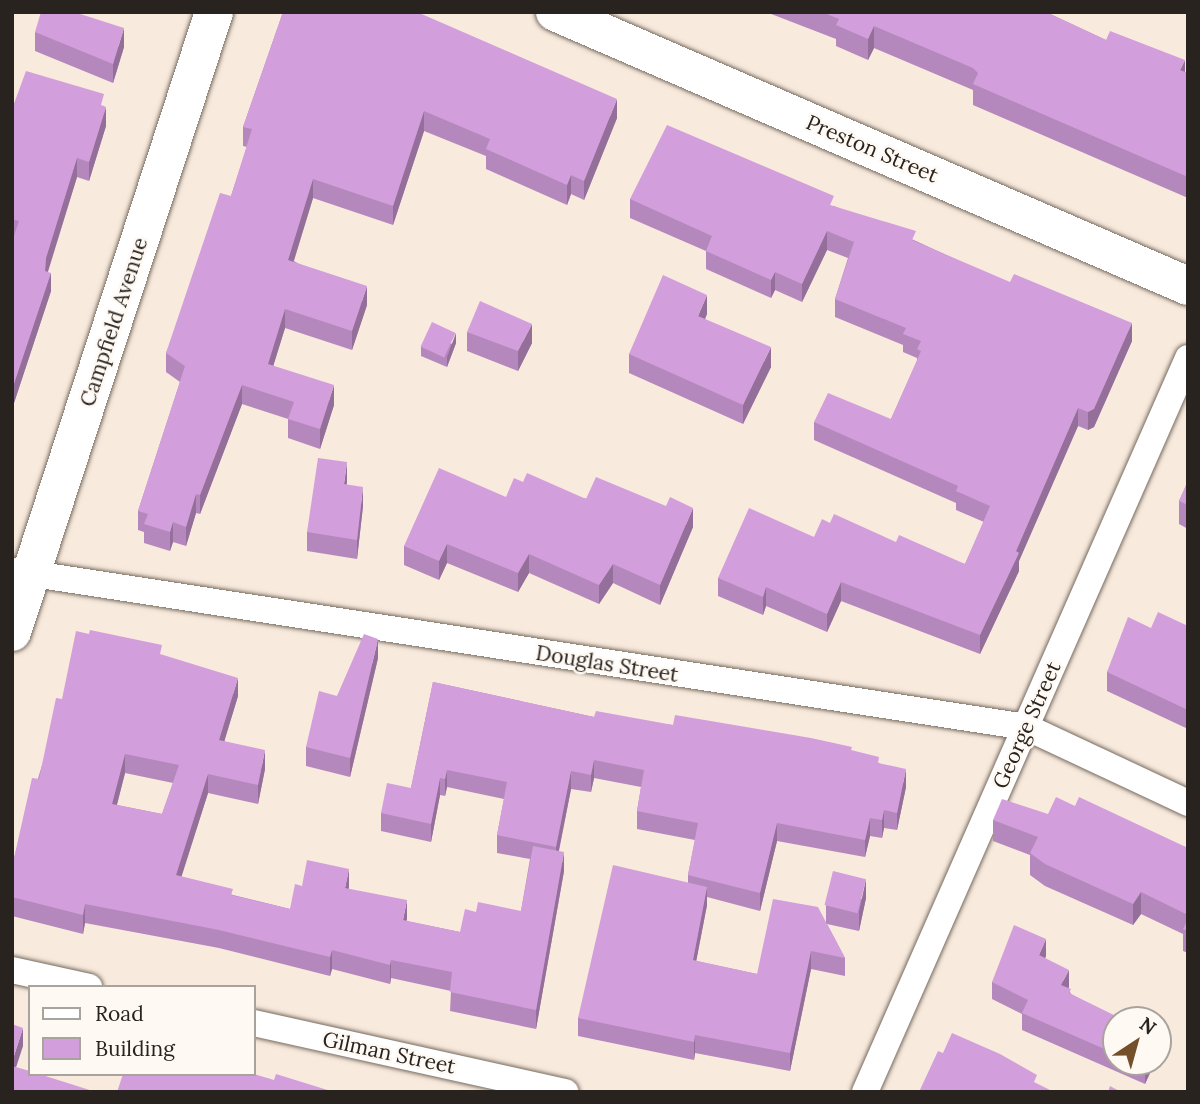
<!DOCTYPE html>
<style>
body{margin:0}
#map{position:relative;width:1200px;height:1104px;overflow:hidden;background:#f8eadd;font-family:Lora,serif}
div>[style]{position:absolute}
.roads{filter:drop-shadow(0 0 2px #766a5f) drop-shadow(0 0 2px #766a5f)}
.street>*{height:26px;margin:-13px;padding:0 13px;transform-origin:13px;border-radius:13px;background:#fff}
.secondary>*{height:38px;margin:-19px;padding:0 19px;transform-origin:19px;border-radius:19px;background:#fff}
.wall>*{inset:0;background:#b588bd}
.shaded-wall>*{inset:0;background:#946f9a}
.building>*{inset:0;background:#d39edc;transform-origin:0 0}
span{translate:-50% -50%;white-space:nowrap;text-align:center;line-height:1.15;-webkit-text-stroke:5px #fff9f4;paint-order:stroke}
.street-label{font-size:21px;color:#28231e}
.frame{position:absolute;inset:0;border:14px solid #28231e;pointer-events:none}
.legend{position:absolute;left:28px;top:985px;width:228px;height:91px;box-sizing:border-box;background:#fff9f4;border:2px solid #a9a39e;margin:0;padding:9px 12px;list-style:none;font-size:21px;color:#28231e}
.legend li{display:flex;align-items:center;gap:14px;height:35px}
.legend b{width:35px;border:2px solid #a9a39e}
.north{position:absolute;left:1102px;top:1006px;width:70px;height:70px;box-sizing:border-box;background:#fff9f4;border:2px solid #a9a39e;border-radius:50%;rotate:36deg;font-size:19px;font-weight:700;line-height:28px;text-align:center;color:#28231e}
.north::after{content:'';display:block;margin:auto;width:24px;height:32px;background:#735029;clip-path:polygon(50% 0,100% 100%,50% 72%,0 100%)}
</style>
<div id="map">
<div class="roads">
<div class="street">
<i style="left:14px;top:571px;width:1024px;rotate:8.76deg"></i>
<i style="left:1026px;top:727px;width:179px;rotate:25.1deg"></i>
<i style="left:12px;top:970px;width:79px;rotate:12.4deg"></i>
<i style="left:254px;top:1023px;width:319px;rotate:12.5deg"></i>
<i style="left:865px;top:1092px;width:802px;rotate:-66.25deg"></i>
</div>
<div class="secondary">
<i style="left:555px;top:12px;width:690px;rotate:23.41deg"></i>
<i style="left:12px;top:632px;width:652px;rotate:-71.95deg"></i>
</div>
</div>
<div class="wall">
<i style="clip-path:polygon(283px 12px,617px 118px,584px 200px,571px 194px,567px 205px,486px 169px,486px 156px,424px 131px,393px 225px,313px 198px,294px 261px,367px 305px,352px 350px,285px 328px,273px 366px,334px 405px,320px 449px,288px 438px,288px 419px,242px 404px,200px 514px,196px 513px,186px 546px,173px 542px,170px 551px,144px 543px,144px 532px,138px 530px,138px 511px,180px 382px,166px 372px,166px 353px,231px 196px,247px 147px,243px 146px,243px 127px)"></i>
<i style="clip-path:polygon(766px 12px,1046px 12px,1106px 40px,1188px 73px,1188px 198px,973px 105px,973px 90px,874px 48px,868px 60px,836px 46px,836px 39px)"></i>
<i style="clip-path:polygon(35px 32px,124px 47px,113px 83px,35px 51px)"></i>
<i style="clip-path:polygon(104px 106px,106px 126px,89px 181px,77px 177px,48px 272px,51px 291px,13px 406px,12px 242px,14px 238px,12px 238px,12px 109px)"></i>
<i style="clip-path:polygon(630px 199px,834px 206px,916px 241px,1132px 341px,1094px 427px,1088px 430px,1078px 426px,1019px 561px,1019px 571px,980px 654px,841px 601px,827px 632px,766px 606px,763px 615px,718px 596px,718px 578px,814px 537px,830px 523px,965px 564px,984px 522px,956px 510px,956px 503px,814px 440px,814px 422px,891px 419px,917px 361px,917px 358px,903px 352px,903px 345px,835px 317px,835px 299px,848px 258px,827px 250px,802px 302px,775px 290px,771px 298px,706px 269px,706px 251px,630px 218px)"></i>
<i style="clip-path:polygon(707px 314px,705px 319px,771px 367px,743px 424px,629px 373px,629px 354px)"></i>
<i style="clip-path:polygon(467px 332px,532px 343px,518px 371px,467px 351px)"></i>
<i style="clip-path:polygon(456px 343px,447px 367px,421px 356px,421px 347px)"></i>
<i style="clip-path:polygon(1188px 481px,1188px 529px,1179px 524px,1179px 501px)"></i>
<i style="clip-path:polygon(347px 482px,346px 485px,363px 506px,357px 559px,307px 551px,307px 532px)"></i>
<i style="clip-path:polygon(523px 482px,693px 527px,660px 605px,613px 583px,599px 604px,529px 573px,518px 592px,447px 563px,439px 580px,404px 565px,404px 546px,506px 497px)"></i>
<i style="clip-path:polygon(1188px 543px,1188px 568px,1187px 568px)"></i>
<i style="clip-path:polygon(1188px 626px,1188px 729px,1107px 691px,1107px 672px,1151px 628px)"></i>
<i style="clip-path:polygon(evenodd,162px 655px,238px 696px,224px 741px,265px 769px,258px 804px,208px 793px,181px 877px,233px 895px,290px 909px,302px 886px,349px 889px,406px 921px,460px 932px,476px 912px,521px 911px,530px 859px,497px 853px,497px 835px,504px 799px,447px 787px,445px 796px,440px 795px,431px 842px,381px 831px,381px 813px,411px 788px,433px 682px,594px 717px,673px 725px,852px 751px,879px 763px,906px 787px,897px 830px,884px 828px,882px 838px,870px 836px,865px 857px,777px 841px,760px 911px,707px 897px,707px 905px,696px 961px,757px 974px,826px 922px,826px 905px,866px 898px,859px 931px,827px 924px,845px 958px,845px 976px,811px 969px,790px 1071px,695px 1053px,694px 1060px,578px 1036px,578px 1018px,688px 883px,688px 875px,695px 840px,637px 829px,637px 811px,641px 787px,594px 778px,591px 792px,571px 789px,559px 851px,564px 871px,536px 1029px,450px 1011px,451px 991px,391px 978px,390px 984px,332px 969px,330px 976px,219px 948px,85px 923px,83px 934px,12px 916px,12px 857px,14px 858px,62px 699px,162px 655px,125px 773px,173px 783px,162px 814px,117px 805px,125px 773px)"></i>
<i style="clip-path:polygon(378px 658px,350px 777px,306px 766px,306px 747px,337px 696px)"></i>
<i style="clip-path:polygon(1075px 806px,1188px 848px,1188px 953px,1183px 951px,1183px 934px,1141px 914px,1133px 925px,1045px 886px,1030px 875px,1030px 855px,993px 841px,993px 820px,1048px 814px)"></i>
<i style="clip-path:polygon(1046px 956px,1045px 958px,1069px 987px,1068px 988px,1071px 994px,1116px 1020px,1116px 1062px,1155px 1062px,1145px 1084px,1022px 1030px,1022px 1014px,992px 999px,992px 982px)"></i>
</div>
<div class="shaded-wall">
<i style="clip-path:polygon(874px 26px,874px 48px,868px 60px,868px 39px)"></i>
<i style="clip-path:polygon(124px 28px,124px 47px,113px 83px,113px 64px)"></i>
<i style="clip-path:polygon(1185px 60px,1185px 81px,1180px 70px)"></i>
<i style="clip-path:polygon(617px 99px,617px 118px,584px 200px,584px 181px)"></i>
<i style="clip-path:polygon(106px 107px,106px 126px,89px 181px,89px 162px)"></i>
<i style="clip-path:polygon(424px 111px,424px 131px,393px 225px,393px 206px)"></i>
<i style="clip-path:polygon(77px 158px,77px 177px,46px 277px,51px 273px,51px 291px,13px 406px,13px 387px,45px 271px,46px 258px)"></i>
<i style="clip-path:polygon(571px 175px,571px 194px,567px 205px,567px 185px)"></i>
<i style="clip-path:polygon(313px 179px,313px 198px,288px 279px,288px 260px)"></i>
<i style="clip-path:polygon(827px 231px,827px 250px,802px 302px,802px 284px)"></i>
<i style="clip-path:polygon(775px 272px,775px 290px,771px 298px,771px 280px)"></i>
<i style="clip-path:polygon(367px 286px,367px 305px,352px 350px,352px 331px)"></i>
<i style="clip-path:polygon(707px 295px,707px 314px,698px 335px,698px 316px)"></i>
<i style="clip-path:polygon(285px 309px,285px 328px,268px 383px,268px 364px)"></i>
<i style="clip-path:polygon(1132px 323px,1132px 341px,1094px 427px,1088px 430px,1088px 412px)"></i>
<i style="clip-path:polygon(532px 324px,532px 343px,518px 371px,518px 351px)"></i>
<i style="clip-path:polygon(456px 333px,456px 343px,447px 367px,447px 357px)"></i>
<i style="clip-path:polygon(771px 347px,771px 367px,743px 424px,743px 405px)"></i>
<i style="clip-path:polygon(242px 385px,242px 404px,200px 514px,200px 495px)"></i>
<i style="clip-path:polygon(334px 385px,334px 405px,320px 449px,320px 429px)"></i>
<i style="clip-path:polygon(1078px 408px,1078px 426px,1019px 561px,1019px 571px,980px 654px,980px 635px)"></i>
<i style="clip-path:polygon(347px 462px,347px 482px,344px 503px,344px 484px)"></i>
<i style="clip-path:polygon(363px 487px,363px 506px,357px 559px,357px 540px)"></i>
<i style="clip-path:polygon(196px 494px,196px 513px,186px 546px,186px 527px)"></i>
<i style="clip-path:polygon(693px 508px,693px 527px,660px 605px,660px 585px)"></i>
<i style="clip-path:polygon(173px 522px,173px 542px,170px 551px,170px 532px)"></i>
<i style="clip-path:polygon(447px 544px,447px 563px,439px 580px,439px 561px)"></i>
<i style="clip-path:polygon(529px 554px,529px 573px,518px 592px,518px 573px)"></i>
<i style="clip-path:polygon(613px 564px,613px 583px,599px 604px,599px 585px)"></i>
<i style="clip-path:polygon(841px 582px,841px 601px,827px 632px,827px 614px)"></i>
<i style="clip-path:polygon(766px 587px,766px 606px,763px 615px,763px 597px)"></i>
<i style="clip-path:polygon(378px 639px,378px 658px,350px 777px,350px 758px)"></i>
<i style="clip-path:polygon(238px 678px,238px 696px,219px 759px,219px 740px)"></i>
<i style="clip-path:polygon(265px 750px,265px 769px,258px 804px,258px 785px)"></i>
<i style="clip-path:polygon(125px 754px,125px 773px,112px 823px,112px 804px)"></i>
<i style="clip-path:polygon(594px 760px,594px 778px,591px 792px,591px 775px)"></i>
<i style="clip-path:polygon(906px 769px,906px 787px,897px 830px,897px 813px)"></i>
<i style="clip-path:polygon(447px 770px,447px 787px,445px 796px,445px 779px)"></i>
<i style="clip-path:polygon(571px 771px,571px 789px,556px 864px,556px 847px)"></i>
<i style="clip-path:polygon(208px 774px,208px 793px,176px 894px,176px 875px)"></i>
<i style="clip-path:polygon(440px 778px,440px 795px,431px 842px,431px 824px)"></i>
<i style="clip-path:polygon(884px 810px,884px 828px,882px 838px,882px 820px)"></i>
<i style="clip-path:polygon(870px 818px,870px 836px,865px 857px,865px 840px)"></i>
<i style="clip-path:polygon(777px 823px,777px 841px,760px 911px,760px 893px)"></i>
<i style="clip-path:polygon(564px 852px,564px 871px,536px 1029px,536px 1010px)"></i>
<i style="clip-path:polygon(349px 869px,349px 888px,345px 907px,345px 888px)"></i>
<i style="clip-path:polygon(866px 879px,866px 898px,859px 931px,859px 912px)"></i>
<i style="clip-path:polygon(707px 887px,707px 905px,693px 978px,693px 960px)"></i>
<i style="clip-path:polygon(1141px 892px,1141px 914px,1133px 925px,1133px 904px)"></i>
<i style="clip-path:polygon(407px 900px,407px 919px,403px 939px,403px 920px)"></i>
<i style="clip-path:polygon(85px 904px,85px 923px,83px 934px,83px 915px)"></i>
<i style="clip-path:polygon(1046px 939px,1046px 956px,1039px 972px,1039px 955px)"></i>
<i style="clip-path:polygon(332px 950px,332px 969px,330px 976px,330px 957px)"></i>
<i style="clip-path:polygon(811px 951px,811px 969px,790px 1071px,790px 1053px)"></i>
<i style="clip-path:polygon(391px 960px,391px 978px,390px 984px,390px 965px)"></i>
<i style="clip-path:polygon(1069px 970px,1069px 987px,1061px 1003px,1061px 985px)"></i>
<i style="clip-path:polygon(23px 1028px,23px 1046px,12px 1080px,12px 1062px)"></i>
<i style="clip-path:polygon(695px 1035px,695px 1053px,694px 1060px,694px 1042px)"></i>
<i style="clip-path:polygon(1148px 1062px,1155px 1062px,1145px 1084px,1145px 1067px)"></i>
</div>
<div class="building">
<i style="clip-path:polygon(41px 12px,74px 12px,124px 28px,113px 64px,35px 32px)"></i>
<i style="clip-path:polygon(283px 12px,417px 12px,617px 99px,584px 181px,571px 175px,567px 185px,486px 149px,490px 139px,424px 111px,393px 206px,313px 179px,288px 260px,367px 286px,352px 331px,285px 309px,268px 364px,334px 385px,320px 429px,288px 419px,294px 402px,242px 385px,200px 495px,196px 494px,186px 527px,173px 522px,170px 532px,144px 524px,148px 514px,138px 511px,185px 366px,166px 353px,220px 193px,231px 196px,236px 180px,252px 129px,243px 127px)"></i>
<i style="clip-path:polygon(822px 12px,1046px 12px,1106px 40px,1110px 31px,1185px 60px,1180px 70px,1188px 73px,1188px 177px,973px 84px,978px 73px,973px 68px,874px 26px,868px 39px,836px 25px,839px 19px)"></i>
<i style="clip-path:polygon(26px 71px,104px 94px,101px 105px,106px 107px,89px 162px,77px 158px,46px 258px,45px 271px,51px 273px,13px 387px,12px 242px,19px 221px,12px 219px,12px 109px)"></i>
<i style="clip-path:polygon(667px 125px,834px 196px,830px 205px,916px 231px,912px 240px,1010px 282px,1014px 274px,1132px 323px,1094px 409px,1088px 412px,1078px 408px,1016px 551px,1019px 553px,980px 635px,841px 582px,827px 614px,766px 587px,763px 597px,718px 578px,749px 508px,814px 537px,822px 519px,830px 523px,834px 514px,896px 542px,899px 535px,965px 564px,990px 506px,956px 491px,958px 486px,814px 422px,828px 393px,891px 419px,921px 351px,917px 349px,921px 341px,903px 334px,906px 328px,835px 299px,854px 242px,827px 231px,802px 284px,775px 272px,771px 280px,706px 251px,712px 236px,630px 199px)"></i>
<i style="clip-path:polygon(663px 275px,707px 295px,698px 316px,771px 347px,743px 405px,629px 354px)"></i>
<i style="clip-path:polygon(480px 301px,532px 324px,518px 351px,467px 332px)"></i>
<i style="left:432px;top:322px;width:26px;height:27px;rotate:25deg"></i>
<i style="clip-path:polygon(318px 458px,347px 462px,344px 484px,363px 487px,357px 540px,307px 532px)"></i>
<i style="clip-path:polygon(439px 468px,506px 497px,514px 478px,523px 482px,527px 473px,586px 499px,596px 477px,666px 506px,670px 497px,693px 508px,660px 585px,613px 564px,599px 585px,529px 554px,518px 573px,447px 544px,439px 561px,404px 546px)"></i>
<i style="clip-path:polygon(1188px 481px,1188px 505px,1179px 501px)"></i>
<i style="clip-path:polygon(1158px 612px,1188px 626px,1188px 710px,1107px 672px,1128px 617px,1151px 628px)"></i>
<i style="clip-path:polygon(evenodd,90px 630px,162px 645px,160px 654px,238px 678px,219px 740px,265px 750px,258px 785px,208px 774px,176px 875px,233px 889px,231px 895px,290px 909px,295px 884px,302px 886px,307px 860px,349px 869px,345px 888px,407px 900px,403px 920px,460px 932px,465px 909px,476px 912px,478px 902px,521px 911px,533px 846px,564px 852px,536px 1010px,450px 992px,452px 972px,391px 960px,390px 965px,332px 950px,330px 957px,219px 930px,85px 904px,83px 915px,12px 897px,12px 857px,14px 858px,32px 778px,39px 779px,56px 698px,62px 699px,76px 631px,89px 634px,90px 630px,125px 754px,179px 765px,162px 814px,112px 804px,125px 754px)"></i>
<i style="clip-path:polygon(364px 634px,378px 639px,350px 758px,306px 747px,319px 691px,337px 696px)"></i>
<i style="clip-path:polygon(433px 682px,594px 717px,596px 711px,673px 725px,675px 715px,811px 738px,852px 747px,851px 750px,879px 757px,878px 763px,906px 769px,897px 813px,884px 810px,882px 820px,870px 818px,865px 840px,777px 823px,760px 893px,688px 875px,698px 823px,637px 811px,644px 770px,594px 760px,591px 775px,571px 771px,556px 847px,497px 835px,507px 782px,447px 770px,445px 779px,440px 778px,431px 824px,381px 813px,387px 783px,411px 788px)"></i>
<i style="clip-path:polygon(1056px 797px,1075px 806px,1079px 797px,1188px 848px,1188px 915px,1141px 892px,1133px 904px,1045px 864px,1030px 853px,1038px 837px,993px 820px,1002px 799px,1048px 814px)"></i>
<i style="clip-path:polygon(613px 865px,707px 887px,693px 960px,757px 974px,773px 899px,818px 907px,845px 958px,811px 951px,790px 1053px,695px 1035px,694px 1042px,578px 1018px)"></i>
<i style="left:833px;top:871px;width:34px;height:35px;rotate:14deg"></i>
<i style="clip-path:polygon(1188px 919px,1188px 931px,1183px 929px)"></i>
<i style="clip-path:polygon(1014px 925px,1046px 939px,1039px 955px,1069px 970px,1061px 985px,1071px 989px,1069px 993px,1124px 1020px,1116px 1020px,1116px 1054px,1022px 1013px,1028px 1000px,992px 982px)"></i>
<i style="clip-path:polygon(12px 1024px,23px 1028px,12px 1062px)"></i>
<i style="clip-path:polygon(952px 1033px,1000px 1054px,1037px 1075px,1034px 1082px,1054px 1092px,919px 1092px,938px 1051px,943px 1053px)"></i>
<i style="clip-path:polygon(1135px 1062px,1148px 1062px,1145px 1067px)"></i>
<i style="clip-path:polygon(12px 1066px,30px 1071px,30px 1074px,39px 1074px,96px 1092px,12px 1092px)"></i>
<i style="clip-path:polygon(123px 1074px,254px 1074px,274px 1080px,276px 1074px,334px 1092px,117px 1092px)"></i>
<i style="clip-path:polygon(1110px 1086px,1121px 1092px,1108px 1092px)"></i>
</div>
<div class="street-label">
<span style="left:872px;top:149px;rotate:23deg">Preston Street</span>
<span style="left:114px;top:322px;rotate:-72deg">Campfield Avenue</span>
<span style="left:607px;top:664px;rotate:9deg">Douglas Street</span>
<span style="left:1027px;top:725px;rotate:-66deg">George Street</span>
<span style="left:389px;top:1053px;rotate:12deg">Gilman Street</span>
</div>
<div class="frame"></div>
<ul class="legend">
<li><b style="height:9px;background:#fff"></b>Road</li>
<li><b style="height:19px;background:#d39edc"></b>Building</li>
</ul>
<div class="north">N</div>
</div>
